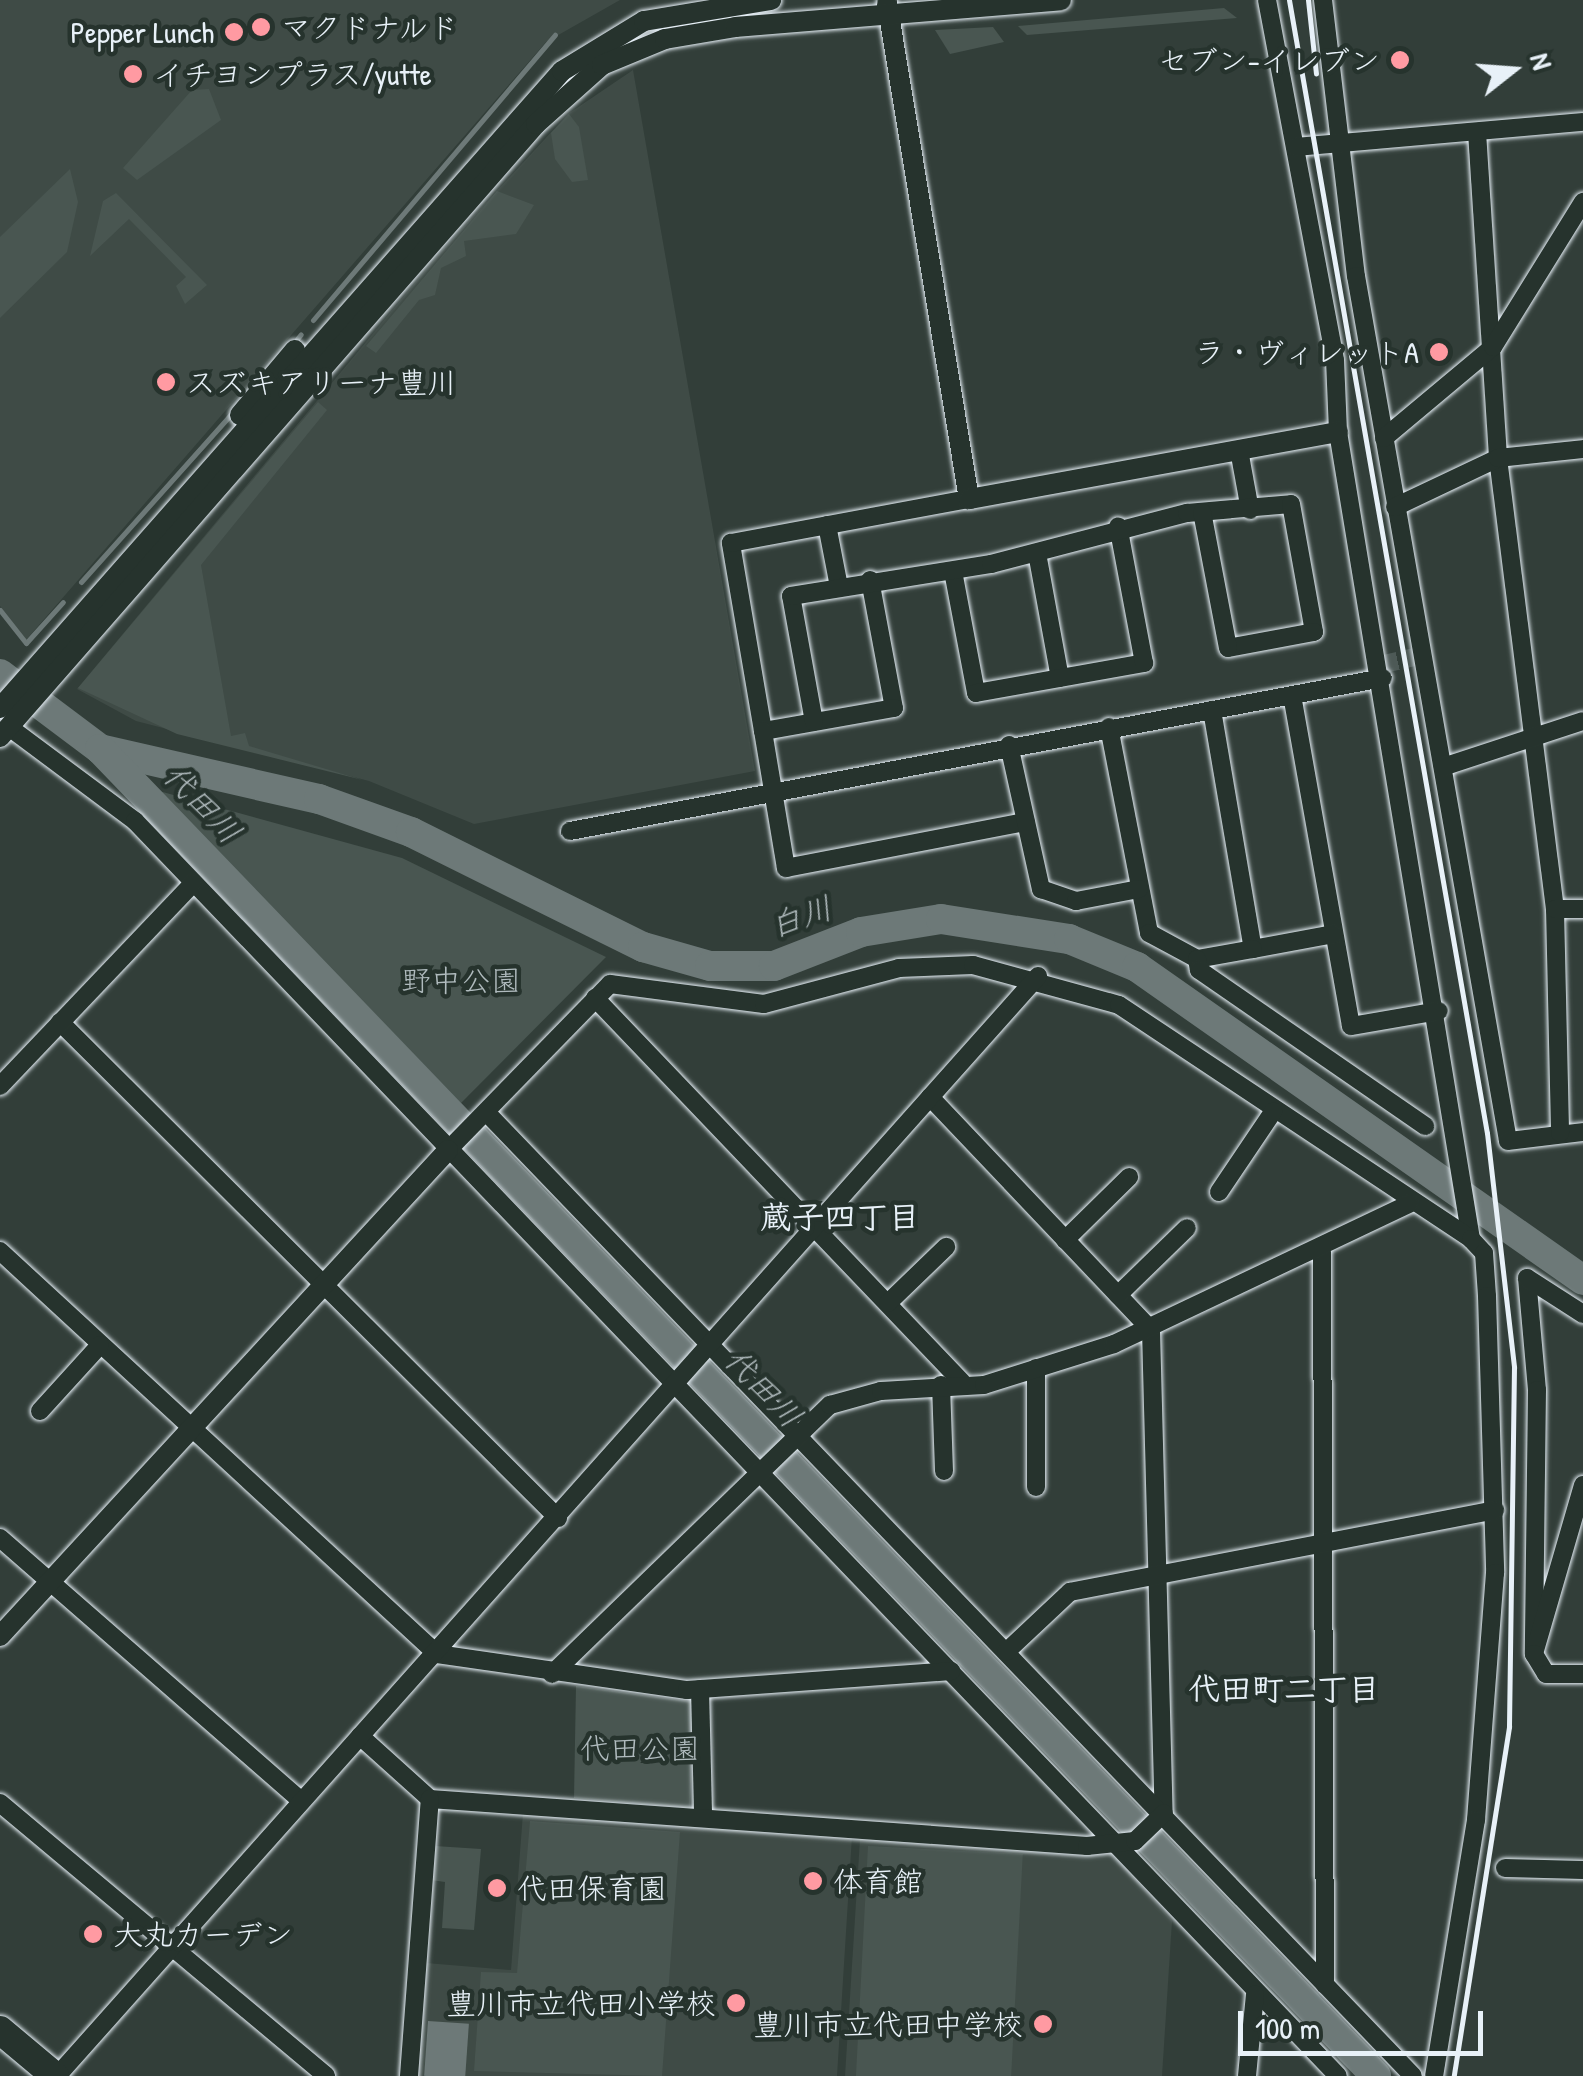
<!DOCTYPE html>
<meta charset="utf-8">
<style>
body{margin:0}
#map{position:relative;width:1583px;height:2076px;overflow:hidden;background:#323e39;font-family:"Patrick Hand","Klee One",sans-serif}
div>[style]{position:absolute}
.built>*{inset:0;background:#3f4b46}
.green>*{inset:0;background:#495651;transform-origin:0 0}
.water>*{inset:0;background:#6d7978;transform-origin:0 0}
.stream>*{height:5px;margin:-2.5px;padding:0 2.5px;transform-origin:2.5px;border-radius:2.5px;background:#6d7978}
.river>*{height:30px;margin:-15px;padding:0 15px;transform-origin:15px;border-radius:15px;background:#6d7978}
.minor-tunnel>*{height:18px;margin-top:-9px;transform-origin:0;background:repeating-linear-gradient(90deg,#4d5956 0 18px,transparent 0 27px)}
.roads{filter:drop-shadow(0 0 2px #e8f1f8) drop-shadow(0 0 2px #e8f1f8)}
.minor>*{height:18px;margin:-9px;padding:0 9px;transform-origin:9px;border-radius:9px;background:#26332d}
.tertiary>*{height:20px;margin:-10px;padding:0 10px;transform-origin:10px;border-radius:10px;background:#26332d}
.primary>*{height:28px;margin:-14px;padding:0 14px;transform-origin:14px;border-radius:14px;background:#26332d}
.rail>*{height:5px;margin:-2.5px;padding:0 2.5px;transform-origin:2.5px;border-radius:2.5px;background:#e8f1f8}
.dots>*{width:28px;height:28px;translate:-50% -50%;box-sizing:border-box;border:5px solid #26332d;border-radius:50%}
span{translate:-50% -50%;white-space:nowrap;text-align:center;line-height:1.15;-webkit-text-stroke:9px #26332d;paint-order:stroke}
.poi-label{font-size:30px;color:#e8f1f8}
.left{translate:0 -50%;text-align:left}
.right{translate:-100% -50%;text-align:right}
.park-label{font-size:30px;color:#b0bbbe}
.water-label{font-size:32px;color:#b1bbbe;font-style:italic}
.neighbourhood-label{font-size:32px;color:#e8f1f8;font-weight:700}
.north{position:absolute;left:1463px;top:20px;width:100px;height:100px;-webkit-text-stroke:8px #26332d;paint-order:stroke;rotate:73deg;font-size:28px;font-weight:700;line-height:40px;text-align:center;color:#e8f1f8}
.north::after{content:'';display:block;margin:auto;width:35px;height:45px;background:#e8f1f8;clip-path:polygon(50% 0,100% 100%,50% 72%,0 100%)}
.scale{position:absolute;left:1238px;top:2011px;width:245px;height:45px;box-sizing:border-box;border:5px solid #e8f1f8;border-top:0;padding-left:12px;font-size:30px;line-height:35px;white-space:nowrap;color:#e8f1f8;-webkit-text-stroke:8px #26332d;paint-order:stroke}
</style>
<div id="map">
<div class="built">
<i style="clip-path:polygon(0 0,620px 0,546px 42px,26px 640px,0 606px)"></i>
<i style="clip-path:polygon(633px 70px,755px 771px,474px 824px,369px 781px,136px 721px,77px 689px,445px 247px,568px 114px)"></i>
<i style="clip-path:polygon(523px 1813px,852px 1836px,837px 2076px,416px 2076px,426px 1963px,511px 1970px)"></i>
<i style="clip-path:polygon(860px 1839px,1110px 1851px,1172px 1921px,1162px 2076px,845px 2076px)"></i>
</div>
<div class="green">
<i style="clip-path:polygon(1224px 8px,1237px 18px,1027px 35px,1018px 26px)"></i>
<i style="clip-path:polygon(993px 27px,1004px 42px,950px 54px,935px 30px)"></i>
<i style="clip-path:polygon(209px 89px,221px 120px,137px 180px,123px 168px,192px 90px)"></i>
<i style="clip-path:polygon(569px 114px,579px 127px,588px 180px,572px 182px,555px 159px,551px 133px)"></i>
<i style="clip-path:polygon(70px 169px,78px 202px,67px 252px,0 318px,0 237px)"></i>
<i style="clip-path:polygon(497px 191px,534px 205px,516px 234px,464px 241px,466px 256px,441px 268px,435px 295px,419px 300px,376px 353px,366px 346px)"></i>
<i style="clip-path:polygon(116px 193px,207px 285px,185px 304px,176px 286px,186px 277px,129px 219px,90px 256px,103px 201px)"></i>
<i style="clip-path:polygon(318px 402px,327px 410px,201px 565px,231px 736px,245px 733px,249px 746px,363px 780px,177px 734px,78px 688px)"></i>
<i style="clip-path:polygon(159px 791px,402px 858px,606px 957px,461px 1103px)"></i>
<i style="clip-path:polygon(576px 1686px,694px 1702px,690px 1808px,574px 1798px)"></i>
<i style="clip-path:polygon(530px 1821px,680px 1832px,662px 2076px,474px 2071px,481px 1972px,517px 1973px)"></i>
<i style="clip-path:polygon(435px 1846px,481px 1849px,474px 1930px,442px 1928px,445px 1882px,431px 1880px)"></i>
<i style="left:868px;top:1846px;width:155px;height:231px;rotate:3deg"></i>
</div>
<div class="water">
<i style="left:428px;top:2021px;width:41px;height:55px;rotate:4deg"></i>
</div>
<div class="stream">
<i style="left:313px;top:320px;width:374px;rotate:-49.7deg"></i>
<i style="left:297px;top:339px;width:6px;rotate:-51deg"></i>
<i style="left:81px;top:582px;width:227px;rotate:-48.2deg"></i>
<i style="left:0;top:610px;width:42px;rotate:51.8deg"></i>
<i style="left:26px;top:643px;width:55px;rotate:-47.9deg"></i>
</div>
<div class="river">
<i style="left:0;top:674px;width:125px;rotate:36.9deg"></i>
<i style="left:100px;top:749px;width:225px;rotate:12.9deg"></i>
<i style="left:319px;top:799px;width:98px;rotate:19.7deg"></i>
<i style="left:411px;top:832px;width:259px;rotate:26.4deg"></i>
<i style="left:643px;top:947px;width:70px;rotate:15.8deg"></i>
<i style="left:710px;top:966px;width:64px"></i>
<i style="left:774px;top:966px;width:93px;rotate:-21.3deg"></i>
<i style="left:861px;top:932px;width:81px;rotate:-9.2deg"></i>
<i style="left:941px;top:919px;width:130px;rotate:8.9deg"></i>
<i style="left:1069px;top:939px;width:74px;rotate:22.4deg"></i>
<i style="left:1137px;top:967px;width:545px;rotate:35.06deg"></i>
<i style="left:100px;top:749px;width:1841px;rotate:46.12deg"></i>
</div>
<div class="minor-tunnel">
<i style="left:1380px;top:665px;width:44px;rotate:-13.1deg"></i>
</div>
<div class="roads">
<div class="minor">
<i style="left:1267px;top:0;width:366px;rotate:79.3deg"></i>
<i style="left:1335px;top:360px;width:72px;rotate:87.6deg"></i>
<i style="left:1338px;top:432px;width:818px;rotate:80.64deg"></i>
<i style="left:1323px;top:0;width:278px;rotate:83.2deg"></i>
<i style="left:1356px;top:276px;width:878px;rotate:80.03deg"></i>
<i style="left:1508px;top:1141px;width:76px;rotate:-6.8deg"></i>
<i style="left:1477px;top:132px;width:327px;rotate:86.3deg"></i>
<i style="left:1498px;top:458px;width:455px;rotate:82.8deg"></i>
<i style="left:1555px;top:909px;width:224px;rotate:88.7deg"></i>
<i style="left:1296px;top:147px;width:288px;rotate:-5deg"></i>
<i style="left:1384px;top:438px;width:142px;rotate:-39.9deg"></i>
<i style="left:1493px;top:347px;width:171px;rotate:-58.2deg"></i>
<i style="left:1239px;top:450px;width:61px;rotate:79.6deg"></i>
<i style="left:1395px;top:507px;width:114px;rotate:-25.4deg"></i>
<i style="left:1498px;top:458px;width:85px;rotate:-6deg"></i>
<i style="left:827px;top:525px;width:63px;rotate:79deg"></i>
<i style="left:1037px;top:553px;width:127px;rotate:79.6deg"></i>
<i style="left:953px;top:571px;width:124px;rotate:79.3deg"></i>
<i style="left:976px;top:693px;width:171px;rotate:-10.1deg"></i>
<i style="left:1144px;top:663px;width:139px;rotate:-100.7deg"></i>
<i style="left:870px;top:580px;width:130px;rotate:79.4deg"></i>
<i style="left:894px;top:708px;width:133px;rotate:170deg"></i>
<i style="left:763px;top:731px;width:191px;rotate:-99.7deg"></i>
<i style="left:731px;top:543px;width:242px;rotate:-10.5deg"></i>
<i style="left:1292px;top:695px;width:336px;rotate:79.9deg"></i>
<i style="left:1351px;top:1026px;width:89px;rotate:-9.7deg"></i>
<i style="left:1212px;top:710px;width:242px;rotate:80.3deg"></i>
<i style="left:1253px;top:949px;width:82px;rotate:-10.5deg"></i>
<i style="left:814px;top:722px;width:128px;rotate:-100.3deg"></i>
<i style="left:791px;top:596px;width:203px;rotate:-9.1deg"></i>
<i style="left:991px;top:564px;width:203px;rotate:-14.6deg"></i>
<i style="left:1187px;top:513px;width:104px;rotate:-4.9deg"></i>
<i style="left:1291px;top:504px;width:130px;rotate:79.8deg"></i>
<i style="left:1314px;top:632px;width:87px;rotate:169.5deg"></i>
<i style="left:1228px;top:648px;width:138px;rotate:-100.8deg"></i>
<i style="left:9px;top:727px;width:157px;rotate:36.7deg"></i>
<i style="left:135px;top:821px;width:1738px;rotate:46.21deg"></i>
<i style="left:1109px;top:727px;width:210px;rotate:79deg"></i>
<i style="left:1149px;top:933px;width:55px;rotate:28.4deg"></i>
<i style="left:1197px;top:959px;width:57px;rotate:-10.1deg"></i>
<i style="left:763px;top:731px;width:139px;rotate:80.5deg"></i>
<i style="left:786px;top:868px;width:244px;rotate:-10.9deg"></i>
<i style="left:1009px;top:745px;width:148px;rotate:77.5deg"></i>
<i style="left:1041px;top:889px;width:37px;rotate:19deg"></i>
<i style="left:1076px;top:901px;width:64px;rotate:-10.8deg"></i>
<i style="left:1443px;top:767px;width:147px;rotate:-18.2deg"></i>
<i style="left:570px;top:831px;width:827px;rotate:-10.66deg"></i>
<i style="left:1555px;top:909px;width:28px"></i>
<i style="left:1197px;top:959px;width:11px;rotate:80deg"></i>
<i style="left:1199px;top:970px;width:275px;rotate:34.6deg"></i>
<i style="left:595px;top:998px;width:531px;rotate:46.3deg"></i>
<i style="left:60px;top:1022px;width:703px;rotate:44.88deg"></i>
<i style="left:0;top:1086px;width:280px;rotate:-46.4deg"></i>
<i style="left:930px;top:1097px;width:321px;rotate:46.5deg"></i>
<i style="left:1151px;top:1330px;width:483px;rotate:88.5deg"></i>
<i style="left:486px;top:1112px;width:1337px;rotate:46.12deg"></i>
<i style="left:448px;top:1150px;width:232px;rotate:-45.7deg"></i>
<i style="left:610px;top:984px;width:155px;rotate:7.4deg"></i>
<i style="left:764px;top:1004px;width:140px;rotate:-14.9deg"></i>
<i style="left:899px;top:968px;width:74px;rotate:-2.3deg"></i>
<i style="left:973px;top:965px;width:151px;rotate:15.3deg"></i>
<i style="left:1119px;top:1005px;width:423px;rotate:33.6deg"></i>
<i style="left:1471px;top:1239px;width:19px;rotate:47deg"></i>
<i style="left:1484px;top:1253px;width:43px;rotate:86deg"></i>
<i style="left:1487px;top:1296px;width:277px;rotate:88.3deg"></i>
<i style="left:1495px;top:1573px;width:248px;rotate:94.4deg"></i>
<i style="left:1476px;top:1820px;width:259px;rotate:99.3deg"></i>
<i style="left:1219px;top:1192px;width:97px;rotate:-56deg"></i>
<i style="left:1065px;top:1240px;width:90px;rotate:-44.5deg"></i>
<i style="left:0;top:1251px;width:594px;rotate:42.68deg"></i>
<i style="left:437px;top:1654px;width:253px;rotate:8.2deg"></i>
<i style="left:687px;top:1690px;width:265px;rotate:-4.1deg"></i>
<i style="left:1322px;top:1252px;width:733px;rotate:89.77deg"></i>
<i style="left:1527px;top:1278px;width:112px;rotate:84.9deg"></i>
<i style="left:1537px;top:1390px;width:264px;rotate:90.7deg"></i>
<i style="left:1527px;top:1278px;width:67px;rotate:32.7deg"></i>
<i style="left:1118px;top:1295px;width:96px;rotate:-44.2deg"></i>
<i style="left:888px;top:1303px;width:81px;rotate:-44deg"></i>
<i style="left:941px;top:1385px;width:86px;rotate:88deg"></i>
<i style="left:40px;top:1411px;width:89px;rotate:-47.7deg"></i>
<i style="left:1583px;top:1485px;width:176px;rotate:106.2deg"></i>
<i style="left:1534px;top:1654px;width:23px;rotate:59deg"></i>
<i style="left:1546px;top:1674px;width:37px"></i>
<i style="left:1036px;top:1487px;width:119px;rotate:-90deg"></i>
<i style="left:0;top:1538px;width:395px;rotate:41.1deg"></i>
<i style="left:1006px;top:1652px;width:88px;rotate:-43.2deg"></i>
<i style="left:1070px;top:1592px;width:433px;rotate:-10.9deg"></i>
<i style="left:552px;top:1674px;width:387px;rotate:-44.1deg"></i>
<i style="left:830px;top:1405px;width:53px;rotate:-15.4deg"></i>
<i style="left:881px;top:1391px;width:103px;rotate:-3.3deg"></i>
<i style="left:984px;top:1385px;width:136px;rotate:-17.5deg"></i>
<i style="left:1114px;top:1344px;width:327px;rotate:-25.4deg"></i>
<i style="left:700px;top:1689px;width:125px;rotate:88.6deg"></i>
<i style="left:360px;top:1736px;width:94px;rotate:42deg"></i>
<i style="left:430px;top:1799px;width:659px;rotate:4.09deg"></i>
<i style="left:1087px;top:1846px;width:48px;rotate:-5.9deg"></i>
<i style="left:1135px;top:1841px;width:40px;rotate:-44deg"></i>
<i style="left:0;top:1803px;width:425px;rotate:39.9deg"></i>
<i style="left:1505px;top:1868px;width:78px;rotate:1.5deg"></i>
<i style="left:57px;top:2076px;width:1474px;rotate:-48.27deg"></i>
<i style="left:409px;top:2076px;width:278px;rotate:-85.7deg"></i>
<i style="left:1247px;top:2076px;width:82px;rotate:-84.4deg"></i>
</div>
<div class="tertiary">
<i style="left:887px;top:3px;width:503px;rotate:80.61deg"></i>
<i style="left:969px;top:499px;width:375px;rotate:-10.3deg"></i>
<i style="left:240px;top:415px;width:85px;rotate:-49.8deg"></i>
<i style="left:0;top:708px;width:849px;rotate:-48.58deg"></i>
<i style="left:562px;top:71px;width:96px;rotate:-31.4deg"></i>
<i style="left:644px;top:21px;width:129px;rotate:-9.4deg"></i>
<i style="left:0;top:737px;width:814px;rotate:-48.83deg"></i>
<i style="left:536px;top:124px;width:89px;rotate:-41.8deg"></i>
<i style="left:602px;top:65px;width:68px;rotate:-22.4deg"></i>
<i style="left:665px;top:39px;width:72px;rotate:-9.6deg"></i>
<i style="left:736px;top:27px;width:326px;rotate:-4.7deg"></i>
<i style="left:0;top:1636px;width:661px;rotate:-47.33deg"></i>
</div>
<div class="primary">
<i style="left:0;top:2030px;width:72px;rotate:39.9deg"></i>
</div>
</div>
<div class="rail">
<i style="left:1289px;top:0;width:1150px;rotate:80.09deg"></i>
<i style="left:1487px;top:1133px;width:236px;rotate:83.4deg"></i>
<i style="left:1514px;top:1367px;width:360px;rotate:90.8deg"></i>
<i style="left:1509px;top:1727px;width:353px;rotate:99deg"></i>
<i style="left:1308px;top:0;width:74px;rotate:83.8deg"></i>
</div>
<div class="dots">
<i style="left:261px;top:27px;background:#ff9aa2"></i>
<i style="left:234px;top:32px;background:#ff9aa2"></i>
<i style="left:1400px;top:60px;background:#ff9aa2"></i>
<i style="left:133px;top:74px;background:#ff9aa2"></i>
<i style="left:1439px;top:352px;background:#ff9aa2"></i>
<i style="left:166px;top:382px;background:#ff9aa2"></i>
<i style="left:813px;top:1881px;background:#ff9aa2"></i>
<i style="left:497px;top:1888px;background:#ff9aa2"></i>
<i style="left:93px;top:1934px;background:#ff9aa2"></i>
<i style="left:736px;top:2003px;background:#ff9aa2"></i>
<i style="left:1043px;top:2024px;background:#ff9aa2"></i>
</div>
<div class="poi-label">
<span class="left" style="left:281px;top:27px">マクドナルド</span>
<span class="right" style="left:214px;top:32px">Pepper Lunch</span>
<span class="right" style="left:1380px;top:60px">セブン-イレブン</span>
<span class="left" style="left:153px;top:74px">イチヨンプラス/yutte</span>
<span class="right" style="left:1419px;top:352px">ラ・ヴィレットA</span>
<span class="left" style="left:186px;top:382px">スズキアリーナ豊川</span>
<span class="left" style="left:833px;top:1881px">体育館</span>
<span class="left" style="left:517px;top:1888px">代田保育園</span>
<span class="left" style="left:113px;top:1934px">大丸カーデン</span>
<span class="right" style="left:716px;top:2003px">豊川市立代田小学校</span>
<span class="right" style="left:1023px;top:2024px">豊川市立代田中学校</span>
</div>
<div class="park-label">
<span style="left:461px;top:980px">野中公園</span>
<span style="left:640px;top:1748px">代田公園</span>
</div>
<div class="water-label">
<span style="left:202px;top:804px;rotate:46deg">代田川</span>
<span style="left:801px;top:917px;rotate:-19deg">白川</span>
<span style="left:763px;top:1388px;rotate:46deg">代田川</span>
</div>
<div class="neighbourhood-label">
<span style="left:840px;top:1217px">蔵子四丁目</span>
<span style="left:1284px;top:1689px">代田町二丁目</span>
</div>
<div class="north">N</div>
<div class="scale">100 m</div>
</div>
